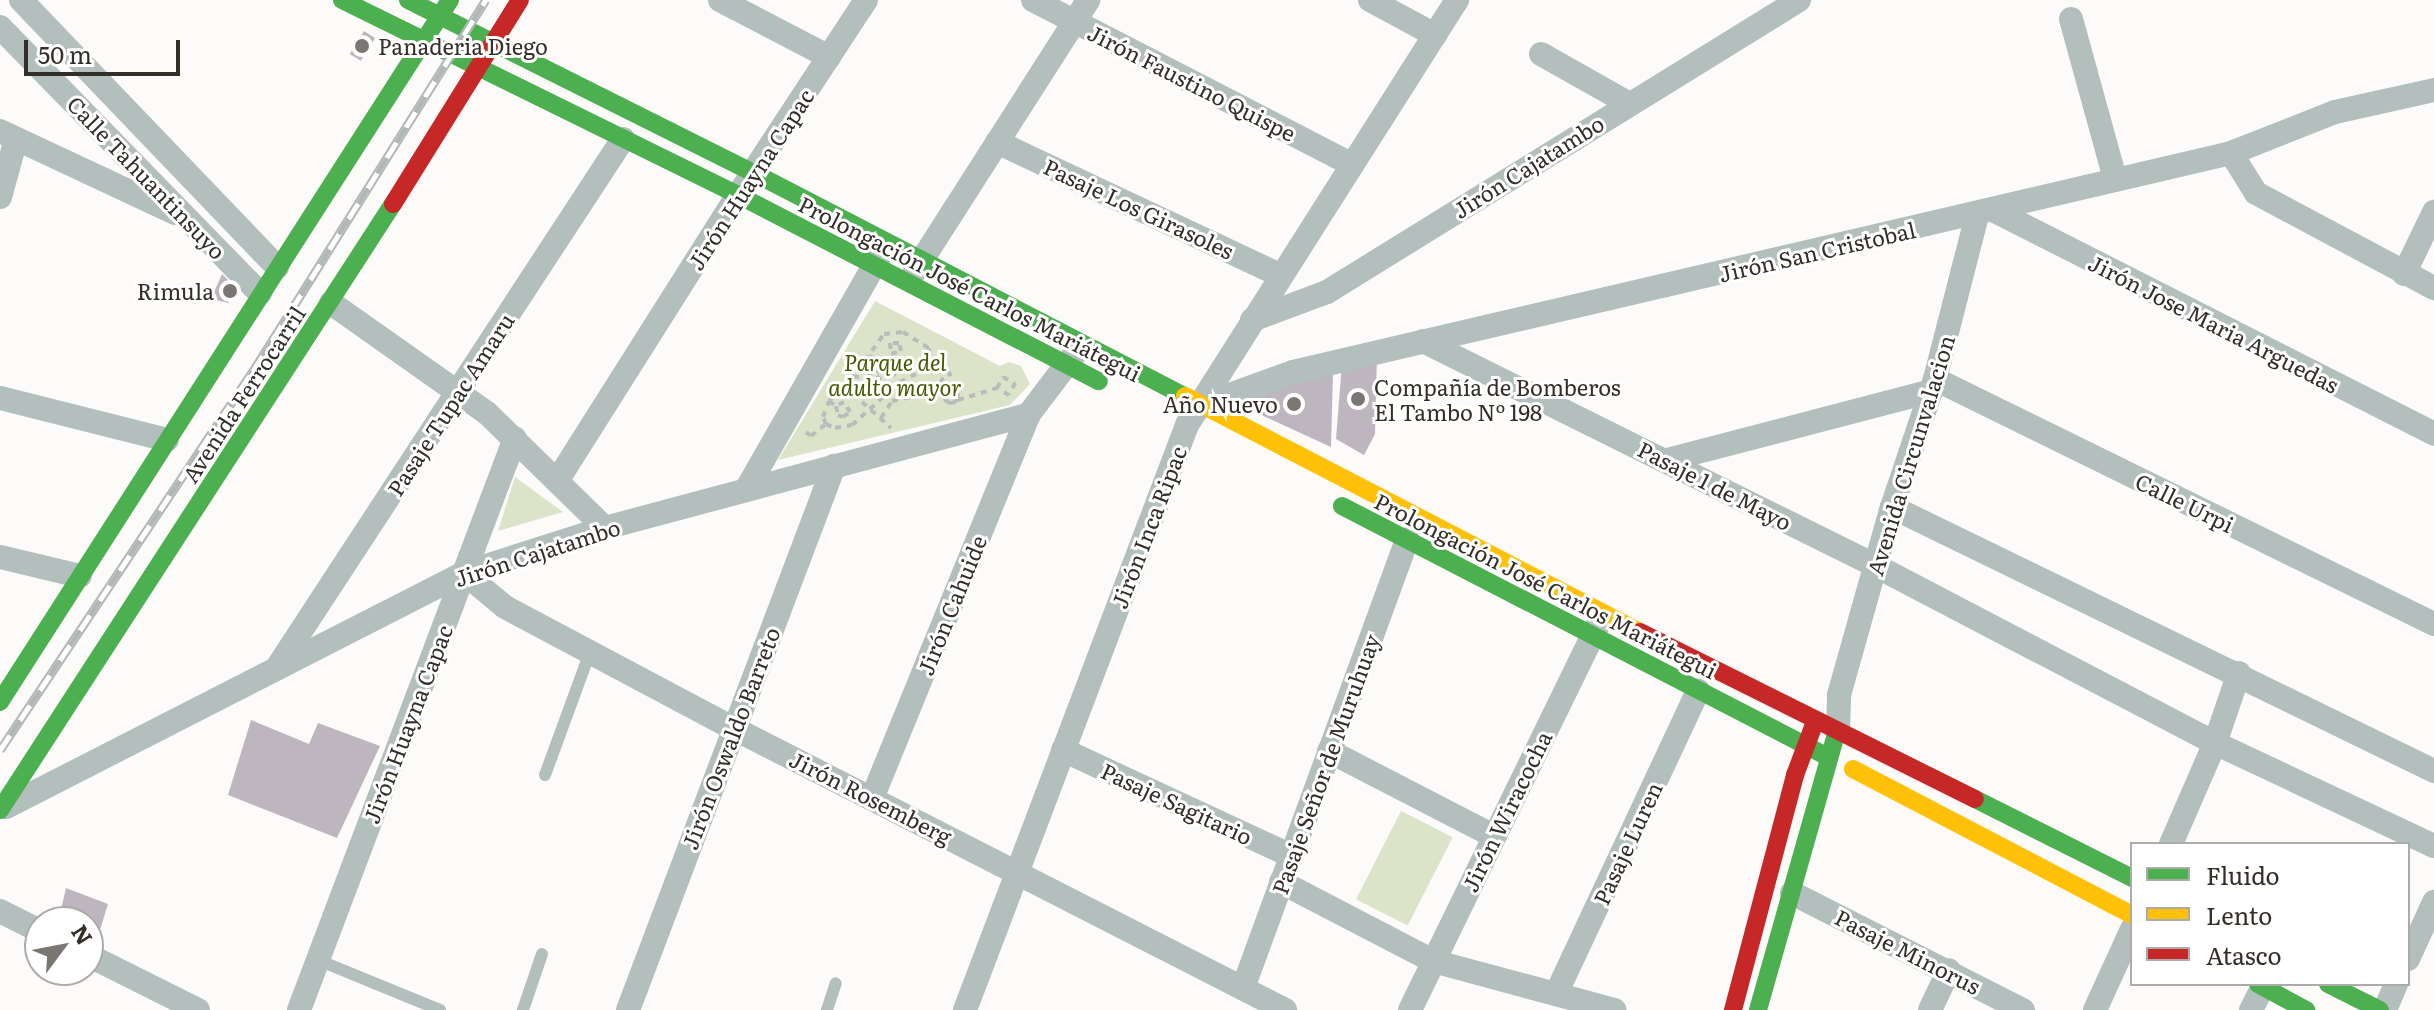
<!DOCTYPE html>
<meta charset="utf-8">
<style>
body{margin:0}
#map{position:relative;width:2434px;height:1010px;overflow:hidden;background:#fdfbf9;font-family:Literata,serif}
div>[style]{position:absolute}
.green>*{inset:0;background:#dbe3c9;transform-origin:0 0}
.building>*{inset:0;background:#beb6be;transform-origin:0 0}
.path>*{height:4px;margin-top:-2px;transform-origin:0;background:repeating-linear-gradient(90deg,#b6bdbc 0 6px,transparent 0 12px)}
.path>.ring{margin:-2px;padding:0;box-sizing:content-box;background:none;border:4px solid #b6bdbc;border-radius:50%}
.lane>*{height:12px;margin:-6px;padding:0 6px;transform-origin:6px;border-radius:6px;background:#b2bfbd}
.street>*{height:24px;margin:-12px;padding:0 12px;transform-origin:12px;border-radius:12px;background:#b2bfbd}
.fast>*{height:18px;margin:-9px;padding:0 9px;transform-origin:9px;border-radius:9px;background:#4caf50}
.slow>*{height:18px;margin:-9px;padding:0 9px;transform-origin:9px;border-radius:9px;background:#ffc107}
.jam>*{height:18px;margin:-9px;padding:0 9px;transform-origin:9px;border-radius:9px;background:#c62828}
.rail>*{height:9px;margin-top:-4.5px;transform-origin:0;background:repeating-linear-gradient(90deg,#fff 0 18px,#b1b7b6 0 36px);box-sizing:border-box;border-block:2px solid #b1b7b6}
.dots>*{width:22px;height:22px;translate:-50% -50%;box-sizing:border-box;border:4px solid #fff;border-radius:50%}
span{translate:-50% -50%;white-space:nowrap;text-align:center;line-height:1.15;-webkit-text-stroke:6px #fff;paint-order:stroke}
.poi-label{font-size:22px;color:#332e28}
.left{translate:0 -50%;text-align:left}
.right{translate:-100% -50%;text-align:right}
.street-label{font-size:22px;color:#332e28}
.park-label{font-size:22px;color:#465900;font-style:italic}
.legend{position:absolute;left:2130px;top:842px;width:280px;height:144px;box-sizing:border-box;background:#fff;border:2px solid #adaba9;margin:0;padding:10px 14px;list-style:none;font-size:24px;color:#332e28}
.legend li{display:flex;align-items:center;gap:16px;height:40px}
.legend b{width:40px;border:2px solid #adaba9}
.north{position:absolute;left:24px;top:906px;width:80px;height:80px;box-sizing:border-box;background:#fff;border:2px solid #adaba9;border-radius:50%;rotate:58deg;font-size:22px;font-weight:700;line-height:32px;text-align:center;color:#332e28}
.north::after{content:'';display:block;margin:auto;width:28px;height:36px;background:#7a7671;clip-path:polygon(50% 0,100% 100%,50% 72%,0 100%)}
.scale{position:absolute;left:24px;top:40px;width:156px;height:36px;box-sizing:border-box;border:4px solid #332e28;border-top:0;padding-left:10px;font-size:24px;line-height:28px;white-space:nowrap;color:#332e28;-webkit-text-stroke:6px #fff;paint-order:stroke}
</style>
<div id="map">
<div class="green">
<i style="clip-path:polygon(875px 301px,1000px 366px,1009px 362px,1021px 366px,1030px 384px,1010px 405px,778px 460px)"></i>
<i style="clip-path:polygon(515px 477px,563px 512px,498px 531px)"></i>
<i style="left:1401px;top:811px;width:58px;height:99px;rotate:27deg"></i>
</div>
<div class="building">
<i style="left:364px;top:31px;width:13px;height:27px;rotate:32deg"></i>
<i style="clip-path:polygon(222px 274px,236px 288px,229px 303px,211px 299px)"></i>
<i style="clip-path:polygon(1377px 355px,1375px 434px,1364px 455px,1336px 439px,1342px 363px)"></i>
<i style="clip-path:polygon(1333px 373px,1331px 447px,1257px 413px,1254px 395px)"></i>
<i style="clip-path:polygon(251px 720px,309px 744px,318px 723px,380px 746px,337px 838px,228px 795px)"></i>
<i style="clip-path:polygon(66px 888px,108px 904px,96px 943px,88px 939px,88px 922px,58px 922px)"></i>
</div>
<div class="path">
<i style="left:869px;top:356px;width:16px;rotate:22deg"></i>
<i style="left:884px;top:362px;width:26px;rotate:51deg"></i>
<i style="left:931px;top:366px;width:8px;rotate:40deg"></i>
<i style="left:937px;top:371px;width:11px"></i>
<i style="left:948px;top:371px;width:21px;rotate:62deg"></i>
<i style="left:877px;top:373px;width:24px;rotate:-54deg"></i>
<i style="left:891px;top:354px;width:10px;rotate:-17deg"></i>
<i style="left:901px;top:351px;width:8px;rotate:-104deg"></i>
<i style="left:899px;top:343px;width:9px;rotate:180deg"></i>
<i style="left:890px;top:343px;width:11px;rotate:85deg"></i>
<i style="left:853px;top:376px;width:13px;rotate:13deg"></i>
<i style="left:866px;top:379px;width:9px;rotate:54deg"></i>
<i style="left:871px;top:386px;width:5px;rotate:11deg"></i>
<i style="left:876px;top:387px;width:9px;rotate:-54deg"></i>
<i style="left:881px;top:380px;width:12px;rotate:-138deg"></i>
<i style="left:872px;top:372px;width:9px;rotate:131deg"></i>
<i style="left:852px;top:381px;width:23px;rotate:65deg"></i>
<i style="left:862px;top:402px;width:39px;rotate:42deg"></i>
<i class="ring" style="left:944px;top:389px;width:10px;height:10px"></i>
<i style="left:958px;top:400px;width:41px;rotate:-17.1deg"></i>
<i style="left:997px;top:388px;width:13px;rotate:-61deg"></i>
<i style="left:1003px;top:377px;width:13px;rotate:27deg"></i>
<i style="left:1015px;top:383px;width:13px;rotate:117deg"></i>
<i style="left:1009px;top:395px;width:14px;rotate:-150deg"></i>
<i style="left:829px;top:401px;width:9px;rotate:36deg"></i>
<i style="left:836px;top:406px;width:9px;rotate:77deg"></i>
<i style="left:838px;top:415px;width:5px;rotate:22deg"></i>
<i style="left:843px;top:417px;width:9px;rotate:-36deg"></i>
<i style="left:850px;top:412px;width:12px;rotate:-121deg"></i>
<i style="left:844px;top:402px;width:9px;rotate:153deg"></i>
<i style="left:881px;top:418px;width:20px;rotate:-57deg"></i>
<i style="left:892px;top:401px;width:30px;rotate:-12deg"></i>
<i style="left:921px;top:395px;width:22px;rotate:-32deg"></i>
<i style="left:940px;top:383px;width:14px;rotate:-56deg"></i>
<i style="left:826px;top:424px;width:8px;rotate:-113deg"></i>
<i style="left:823px;top:417px;width:17px;rotate:-69deg"></i>
<i style="left:829px;top:401px;width:30px;rotate:-44deg"></i>
<i style="left:851px;top:380px;width:57px;rotate:-54.3deg"></i>
<i style="left:884px;top:334px;width:19px;rotate:-6deg"></i>
<i style="left:903px;top:332px;width:31px;rotate:32deg"></i>
<i style="left:929px;top:348px;width:18px;rotate:84deg"></i>
<i style="left:826px;top:424px;width:10px;rotate:24deg"></i>
<i style="left:835px;top:428px;width:17px;rotate:-10deg"></i>
<i style="left:852px;top:425px;width:64px;rotate:-41.9deg"></i>
<i style="left:900px;top:382px;width:35px;rotate:-27deg"></i>
<i style="left:806px;top:432px;width:6px;rotate:39deg"></i>
<i style="left:811px;top:436px;width:19px;rotate:-39deg"></i>
</div>
<div class="lane">
<i style="left:545px;top:775px;width:131px;rotate:-69.9deg"></i>
<i style="left:318px;top:960px;width:132px;rotate:22.3deg"></i>
<i style="left:523px;top:1010px;width:59px;rotate:-71.3deg"></i>
<i style="left:827px;top:1010px;width:28px;rotate:-72deg"></i>
</div>
<div class="street">
<i style="left:21px;top:0;width:370px;rotate:46.2deg"></i>
<i style="left:720px;top:0;width:123px;rotate:27.6deg"></i>
<i style="left:1033px;top:0;width:359px;rotate:27.3deg"></i>
<i style="left:1370px;top:0;width:74px;rotate:28.3deg"></i>
<i style="left:2071px;top:19px;width:166px;rotate:74.6deg"></i>
<i style="left:0;top:27px;width:372px;rotate:45.7deg"></i>
<i style="left:1541px;top:54px;width:100px;rotate:29.4deg"></i>
<i style="left:0;top:131px;width:193px;rotate:25.1deg"></i>
<i style="left:997px;top:142px;width:313px;rotate:25.2deg"></i>
<i style="left:2231px;top:153px;width:47px;rotate:58deg"></i>
<i style="left:2256px;top:193px;width:202px;rotate:28.1deg"></i>
<i style="left:0;top:197px;width:60px;rotate:-74.6deg"></i>
<i style="left:1995px;top:211px;width:492px;rotate:26.9deg"></i>
<i style="left:915px;top:271px;width:322px;rotate:-57.4deg"></i>
<i style="left:2404px;top:274px;width:69px;rotate:-64.2deg"></i>
<i style="left:331px;top:303px;width:191px;rotate:35.2deg"></i>
<i style="left:487px;top:413px;width:165px;rotate:44.3deg"></i>
<i style="left:1252px;top:320px;width:80px;rotate:-20.5deg"></i>
<i style="left:1327px;top:292px;width:555px;rotate:-31.74deg"></i>
<i style="left:1423px;top:341px;width:506px;rotate:26.41deg"></i>
<i style="left:1876px;top:566px;width:382px;rotate:27.6deg"></i>
<i style="left:2215px;top:743px;width:242px;rotate:25.2deg"></i>
<i style="left:1935px;top:379px;width:556px;rotate:26.15deg"></i>
<i style="left:0;top:398px;width:172px;rotate:14.1deg"></i>
<i style="left:1199px;top:406px;width:100px;rotate:-19.9deg"></i>
<i style="left:1293px;top:372px;width:963px;rotate:-13.14deg"></i>
<i style="left:2231px;top:153px;width:112px;rotate:-21.5deg"></i>
<i style="left:2335px;top:112px;width:101px;rotate:-12.5deg"></i>
<i style="left:1667px;top:460px;width:273px;rotate:-14.6deg"></i>
<i style="left:557px;top:481px;width:338px;rotate:-57.7deg"></i>
<i style="left:738px;top:195px;width:233px;rotate:-56.7deg"></i>
<i style="left:746px;top:490px;width:274px;rotate:-60.3deg"></i>
<i style="left:1892px;top:507px;width:603px;rotate:25.97deg"></i>
<i style="left:0;top:557px;width:82px;rotate:13.4deg"></i>
<i style="left:464px;top:573px;width:53px;rotate:39.7deg"></i>
<i style="left:505px;top:607px;width:258px;rotate:28deg"></i>
<i style="left:733px;top:728px;width:620px;rotate:27.06deg"></i>
<i style="left:278px;top:666px;width:630px;rotate:-56.79deg"></i>
<i style="left:1838px;top:729px;width:34px;rotate:-88deg"></i>
<i style="left:1839px;top:695px;width:195px;rotate:-74.3deg"></i>
<i style="left:1892px;top:507px;width:135px;rotate:-71.4deg"></i>
<i style="left:1935px;top:379px;width:169px;rotate:-75.6deg"></i>
<i style="left:1063px;top:750px;width:251px;rotate:24.9deg"></i>
<i style="left:1329px;top:751px;width:186px;rotate:27.3deg"></i>
<i style="left:873px;top:796px;width:413px;rotate:-67.8deg"></i>
<i style="left:6px;top:807px;width:514px;rotate:-27.06deg"></i>
<i style="left:464px;top:573px;width:148px;rotate:-17.7deg"></i>
<i style="left:605px;top:528px;width:439px;rotate:-15deg"></i>
<i style="left:1029px;top:414px;width:78px;rotate:-52.8deg"></i>
<i style="left:2171px;top:844px;width:110px;rotate:-66.5deg"></i>
<i style="left:2215px;top:743px;width:74px;rotate:-71.1deg"></i>
<i style="left:1281px;top:882px;width:171px;rotate:27.5deg"></i>
<i style="left:1433px;top:961px;width:188px;rotate:15.1deg"></i>
<i style="left:1792px;top:893px;width:259px;rotate:26.9deg"></i>
<i style="left:0;top:911px;width:45px;rotate:26.6deg"></i>
<i style="left:88px;top:955px;width:123px;rotate:26.6deg"></i>
<i style="left:2408px;top:959px;width:63px;rotate:-65.5deg"></i>
<i style="left:1243px;top:988px;width:478px;rotate:-69.9deg"></i>
<i style="left:1556px;top:994px;width:335px;rotate:-64.9deg"></i>
<i style="left:299px;top:1010px;width:611px;rotate:-69.31deg"></i>
<i style="left:628px;top:1010px;width:582px;rotate:-69.26deg"></i>
<i style="left:965px;top:1010px;width:626px;rotate:-69.22deg"></i>
<i style="left:1187px;top:425px;width:504px;rotate:-57.57deg"></i>
<i style="left:1410px;top:1010px;width:429px;rotate:-64deg"></i>
<i style="left:1930px;top:1010px;width:44px;rotate:-64.6deg"></i>
<i style="left:2095px;top:1010px;width:89px;rotate:-65.4deg"></i>
<i style="left:2251px;top:1010px;width:27px;rotate:-63deg"></i>
<i style="left:2385px;top:1010px;width:28px;rotate:-67deg"></i>
</div>
<div class="fast">
<i style="left:342px;top:0;width:441px;rotate:26.2deg"></i>
<i style="left:738px;top:195px;width:406px;rotate:27.3deg"></i>
<i style="left:408px;top:0;width:387px;rotate:26.6deg"></i>
<i style="left:754px;top:173px;width:485px;rotate:27.4deg"></i>
<i style="left:1342px;top:506px;width:547px;rotate:27.31deg"></i>
<i style="left:0;top:702px;width:834px;rotate:-57.34deg"></i>
<i style="left:1975px;top:799px;width:176px;rotate:26.7deg"></i>
<i style="left:0;top:810px;width:722px;rotate:-57.04deg"></i>
<i style="left:2258px;top:984px;width:55px;rotate:28.4deg"></i>
<i style="left:2328px;top:984px;width:58px;rotate:26.6deg"></i>
<i style="left:1758px;top:1010px;width:284px;rotate:-74.2deg"></i>
</div>
<div class="slow">
<i style="left:1185px;top:396px;width:513px;rotate:27.41deg"></i>
<i style="left:1853px;top:769px;width:315px;rotate:27.6deg"></i>
</div>
<div class="jam">
<i style="left:393px;top:204px;width:240px;rotate:-58.1deg"></i>
<i style="left:1640px;top:632px;width:374px;rotate:26.5deg"></i>
<i style="left:1733px;top:1010px;width:243px;rotate:-75.2deg"></i>
<i style="left:1795px;top:775px;width:51px;rotate:-69.4deg"></i>
</div>
<div class="rail">
<i style="left:0;top:750px;width:456px;rotate:-56.3deg"></i>
<i style="left:253px;top:371px;width:438px;rotate:-57.9deg"></i>
</div>
<div class="dots">
<i style="left:362px;top:46px;background:#7a7671"></i>
<i style="left:230px;top:291px;background:#7a7671"></i>
<i style="left:1358px;top:399px;background:#7a7671"></i>
<i style="left:1294px;top:404px;background:#7a7671"></i>
</div>
<div class="poi-label">
<span class="left" style="left:378px;top:46px">Panaderia Diego</span>
<span class="right" style="left:214px;top:291px">Rimula</span>
<span class="left" style="left:1374px;top:399px">Compañía de Bomberos<br>El Tambo Nº 198</span>
<span class="right" style="left:1278px;top:404px">Año Nuevo</span>
</div>
<div class="street-label">
<span style="left:1192px;top:82px;rotate:27deg">Jirón Faustino Quispe</span>
<span style="left:1528px;top:166px;rotate:-32deg">Jirón Cajatambo</span>
<span style="left:147px;top:177px;rotate:46deg">Calle Tahuantinsuyo</span>
<span style="left:750px;top:179px;rotate:-57deg">Jirón Huayna Capac</span>
<span style="left:1139px;top:208px;rotate:25deg">Pasaje Los Girasoles</span>
<span style="left:1817px;top:251px;rotate:-13deg">Jirón San Cristobal</span>
<span style="left:970px;top:288px;rotate:27deg">Prolongación José Carlos Mariátegui</span>
<span style="left:2214px;top:323px;rotate:27deg">Jirón Jose Maria Arguedas</span>
<span style="left:243px;top:394px;rotate:-57deg">Avenida Ferrocarril</span>
<span style="left:450px;top:404px;rotate:-57deg">Pasaje Tupac Amaru</span>
<span style="left:1910px;top:455px;rotate:-73deg">Avenida Circunvalacion</span>
<span style="left:1715px;top:485px;rotate:27deg">Pasaje 1 de Mayo</span>
<span style="left:2185px;top:502px;rotate:26deg">Calle Urpi</span>
<span style="left:1148px;top:527px;rotate:-69deg">Jirón Inca Ripac</span>
<span style="left:537px;top:552px;rotate:-18deg">Jirón Cajatambo</span>
<span style="left:1546px;top:585px;rotate:27deg">Prolongación José Carlos Mariátegui</span>
<span style="left:951px;top:605px;rotate:-68deg">Jirón Cahuide</span>
<span style="left:407px;top:724px;rotate:-69deg">Jirón Huayna Capac</span>
<span style="left:730px;top:738px;rotate:-69deg">Jirón Oswaldo Barreto</span>
<span style="left:1325px;top:764px;rotate:-70deg">Pasaje Señor de Muruhuay</span>
<span style="left:871px;top:797px;rotate:27deg">Jirón Rosemberg</span>
<span style="left:1177px;top:803px;rotate:25deg">Pasaje Sagitario</span>
<span style="left:1506px;top:811px;rotate:-64deg">Jirón Wiracocha</span>
<span style="left:1627px;top:843px;rotate:-65deg">Pasaje Luren</span>
<span style="left:1908px;top:951px;rotate:27deg">Pasaje Minorus</span>
</div>
<div class="park-label">
<span style="left:895px;top:374px">Parque del<br>adulto mayor</span>
</div>
<ul class="legend">
<li><b style="height:10px;background:#4caf50"></b>Fluido</li>
<li><b style="height:10px;background:#ffc107"></b>Lento</li>
<li><b style="height:10px;background:#c62828"></b>Atasco</li>
</ul>
<div class="north">N</div>
<div class="scale">50 m</div>
</div>
